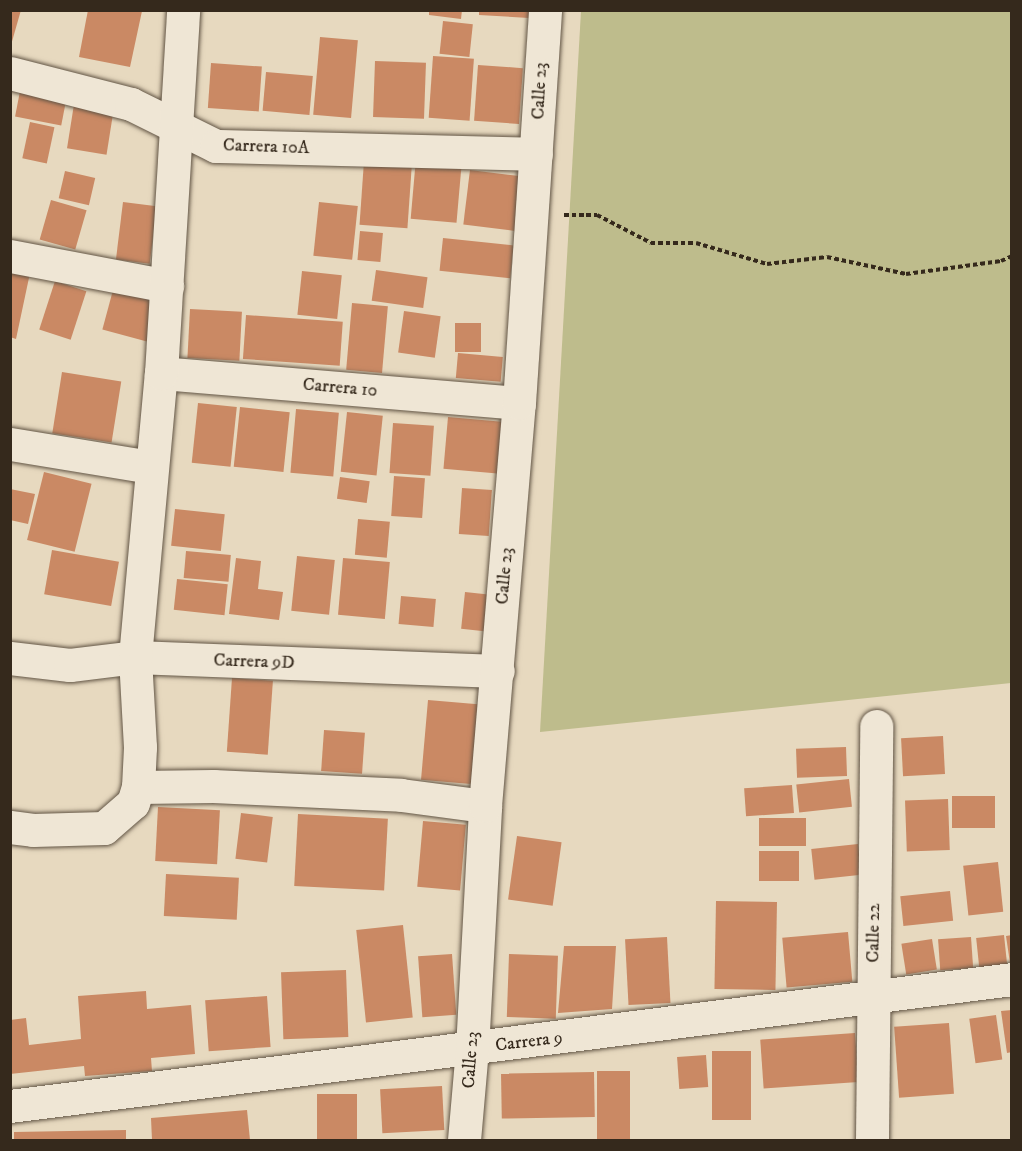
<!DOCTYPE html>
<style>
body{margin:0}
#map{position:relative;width:1022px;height:1151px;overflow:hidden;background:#e7d9bf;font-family:"IM FELL DW Pica",serif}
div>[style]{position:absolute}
.green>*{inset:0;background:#bebc8c}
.building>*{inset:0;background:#ca8964;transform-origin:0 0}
.path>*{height:4px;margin-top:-2px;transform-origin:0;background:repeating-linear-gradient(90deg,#35291c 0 4.5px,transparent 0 7.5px)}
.roads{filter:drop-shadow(0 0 2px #625545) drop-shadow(0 0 2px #625545)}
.minor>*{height:33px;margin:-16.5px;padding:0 16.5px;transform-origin:16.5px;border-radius:16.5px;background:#efe6d5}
span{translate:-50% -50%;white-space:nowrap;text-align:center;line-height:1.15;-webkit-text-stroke:6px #efe6d5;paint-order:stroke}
.street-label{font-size:18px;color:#35291c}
.frame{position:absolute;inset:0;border:12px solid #35291c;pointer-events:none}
</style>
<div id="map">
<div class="green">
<i style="clip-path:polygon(581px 11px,1011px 11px,1011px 683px,540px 732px)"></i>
</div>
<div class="building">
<i style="clip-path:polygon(10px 10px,21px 10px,11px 45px,10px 45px)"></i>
<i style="clip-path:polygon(88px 10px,142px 11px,130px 67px,79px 57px)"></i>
<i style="clip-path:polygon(429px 10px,462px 10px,461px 19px,429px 15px)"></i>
<i style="clip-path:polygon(479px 10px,529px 10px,529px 18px,479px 15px)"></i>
<i style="left:443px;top:21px;width:30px;height:33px;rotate:6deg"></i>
<i style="left:320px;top:37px;width:38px;height:78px;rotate:5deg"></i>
<i style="left:433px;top:56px;width:41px;height:62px;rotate:4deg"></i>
<i style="left:375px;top:61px;width:51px;height:56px;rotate:2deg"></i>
<i style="left:211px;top:63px;width:51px;height:45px;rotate:4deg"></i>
<i style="left:478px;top:65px;width:45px;height:56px;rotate:4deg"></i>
<i style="left:266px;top:72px;width:47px;height:39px;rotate:5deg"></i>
<i style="left:21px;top:86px;width:47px;height:31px;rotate:11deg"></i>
<i style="left:75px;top:98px;width:40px;height:51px;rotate:9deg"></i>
<i style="left:30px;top:122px;width:25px;height:37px;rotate:12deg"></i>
<i style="left:416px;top:158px;width:46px;height:61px;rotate:5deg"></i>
<i style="left:364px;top:161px;width:48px;height:64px;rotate:4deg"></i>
<i style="left:470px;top:170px;width:52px;height:55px;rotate:7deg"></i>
<i style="left:65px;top:171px;width:31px;height:28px;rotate:13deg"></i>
<i style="left:51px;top:200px;width:37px;height:41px;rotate:16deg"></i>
<i style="left:123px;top:202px;width:34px;height:58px;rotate:7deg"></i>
<i style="left:319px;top:202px;width:39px;height:54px;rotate:6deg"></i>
<i style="left:360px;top:231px;width:23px;height:29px;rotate:5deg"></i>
<i style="left:443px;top:238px;width:71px;height:33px;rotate:6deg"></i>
<i style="clip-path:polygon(10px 269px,30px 273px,16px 339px,10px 337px)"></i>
<i style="left:376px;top:270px;width:52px;height:31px;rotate:8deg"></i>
<i style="left:302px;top:271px;width:40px;height:44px;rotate:6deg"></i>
<i style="left:55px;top:281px;width:33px;height:51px;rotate:18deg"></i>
<i style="left:113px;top:290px;width:46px;height:41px;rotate:15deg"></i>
<i style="left:352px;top:303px;width:36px;height:67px;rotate:5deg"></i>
<i style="left:190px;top:309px;width:52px;height:49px;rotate:3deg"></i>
<i style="left:404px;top:311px;width:37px;height:42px;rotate:8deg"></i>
<i style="left:246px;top:315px;width:97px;height:44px;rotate:4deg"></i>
<i style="left:455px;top:323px;width:26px;height:29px"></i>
<i style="left:458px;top:353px;width:45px;height:25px;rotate:5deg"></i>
<i style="left:62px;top:372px;width:60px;height:62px;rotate:9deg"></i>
<i style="left:198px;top:403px;width:39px;height:60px;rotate:6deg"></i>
<i style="left:240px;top:407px;width:50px;height:60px;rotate:6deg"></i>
<i style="left:296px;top:409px;width:43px;height:64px;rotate:5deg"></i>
<i style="left:347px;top:412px;width:36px;height:60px;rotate:6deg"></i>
<i style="left:448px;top:417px;width:54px;height:52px;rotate:5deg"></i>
<i style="left:393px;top:423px;width:41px;height:50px;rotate:4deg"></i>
<i style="left:44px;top:472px;width:49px;height:70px;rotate:14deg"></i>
<i style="left:394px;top:476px;width:31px;height:40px;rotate:4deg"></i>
<i style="left:340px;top:477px;width:30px;height:22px;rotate:8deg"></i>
<i style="left:462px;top:488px;width:30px;height:46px;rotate:4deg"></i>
<i style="clip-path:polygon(10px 489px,35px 494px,28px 524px,10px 520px)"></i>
<i style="left:175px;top:509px;width:50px;height:37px;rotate:6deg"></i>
<i style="left:358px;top:519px;width:32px;height:36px;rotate:5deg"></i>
<i style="left:52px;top:550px;width:68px;height:45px;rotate:10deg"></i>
<i style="left:186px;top:551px;width:45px;height:27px;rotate:5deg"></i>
<i style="left:297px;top:556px;width:38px;height:55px;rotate:6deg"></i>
<i style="clip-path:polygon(236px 558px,261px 561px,258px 589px,283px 592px,279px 620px,229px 614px)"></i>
<i style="left:343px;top:558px;width:47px;height:57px;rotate:5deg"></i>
<i style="left:177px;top:579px;width:51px;height:31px;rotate:6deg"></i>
<i style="left:465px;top:592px;width:28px;height:37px;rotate:6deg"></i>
<i style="left:401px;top:596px;width:35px;height:28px;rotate:5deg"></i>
<i style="left:232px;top:678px;width:41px;height:74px;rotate:4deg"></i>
<i style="left:428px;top:700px;width:50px;height:80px;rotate:5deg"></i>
<i style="left:324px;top:730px;width:41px;height:41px;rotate:4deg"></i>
<i style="left:943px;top:736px;width:38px;height:42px;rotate:87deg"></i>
<i style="left:846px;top:747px;width:29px;height:50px;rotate:88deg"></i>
<i style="left:849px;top:779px;width:28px;height:53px;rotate:84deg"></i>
<i style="left:792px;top:785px;width:28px;height:48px;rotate:86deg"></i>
<i style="left:995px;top:796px;width:32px;height:43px;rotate:90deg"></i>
<i style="left:948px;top:799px;width:51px;height:43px;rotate:88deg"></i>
<i style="left:158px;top:807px;width:62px;height:54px;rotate:3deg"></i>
<i style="left:241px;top:813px;width:32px;height:46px;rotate:7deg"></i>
<i style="left:298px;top:814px;width:90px;height:72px;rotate:3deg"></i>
<i style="left:806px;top:818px;width:28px;height:47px;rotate:90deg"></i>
<i style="left:423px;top:821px;width:43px;height:66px;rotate:5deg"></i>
<i style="left:517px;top:836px;width:45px;height:64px;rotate:8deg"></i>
<i style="left:858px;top:844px;width:31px;height:47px;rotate:84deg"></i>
<i style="left:759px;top:851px;width:40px;height:30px"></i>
<i style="left:998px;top:862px;width:50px;height:35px;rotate:84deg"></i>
<i style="left:166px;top:874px;width:73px;height:42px;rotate:3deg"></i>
<i style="left:950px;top:891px;width:30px;height:50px;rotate:84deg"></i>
<i style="left:716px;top:901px;width:61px;height:88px;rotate:1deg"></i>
<i style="left:403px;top:925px;width:93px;height:47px;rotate:84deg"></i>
<i style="left:848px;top:932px;width:50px;height:66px;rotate:85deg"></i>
<i style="left:1004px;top:935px;width:30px;height:28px;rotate:84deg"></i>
<i style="clip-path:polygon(1012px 935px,1012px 963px,1010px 963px,1006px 936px)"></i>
<i style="left:667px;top:937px;width:66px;height:42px;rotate:87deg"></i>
<i style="left:971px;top:937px;width:31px;height:33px;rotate:86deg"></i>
<i style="left:932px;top:939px;width:31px;height:31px;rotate:81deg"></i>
<i style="clip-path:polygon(564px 946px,616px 946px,612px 1009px,558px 1013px)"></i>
<i style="left:452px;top:954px;width:61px;height:34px;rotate:86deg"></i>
<i style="left:509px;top:954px;width:49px;height:63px;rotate:2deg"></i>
<i style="left:346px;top:970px;width:67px;height:65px;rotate:88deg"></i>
<i style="clip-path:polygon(146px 991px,147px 1009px,191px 1005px,195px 1054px,151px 1058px,152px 1071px,85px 1076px,84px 1066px,10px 1074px,10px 1020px,26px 1018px,29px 1045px,81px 1039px,78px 996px)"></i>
<i style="left:267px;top:996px;width:51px;height:62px;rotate:86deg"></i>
<i style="clip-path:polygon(1012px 1010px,1012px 1052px,1007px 1053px,1001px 1011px)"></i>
<i style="left:996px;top:1015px;width:45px;height:27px;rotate:82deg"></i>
<i style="left:949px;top:1023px;width:71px;height:55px;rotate:86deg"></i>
<i style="left:855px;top:1033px;width:49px;height:95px;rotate:86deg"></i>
<i style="left:712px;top:1051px;width:39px;height:69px"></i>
<i style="left:706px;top:1055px;width:32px;height:29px;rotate:86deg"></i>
<i style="left:597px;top:1071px;width:33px;height:69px"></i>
<i style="left:594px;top:1072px;width:45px;height:93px;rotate:89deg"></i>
<i style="left:442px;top:1086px;width:44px;height:62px;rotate:87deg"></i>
<i style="left:357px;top:1094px;width:46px;height:40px;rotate:90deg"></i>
<i style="clip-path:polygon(247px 1110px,250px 1140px,152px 1140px,151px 1118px)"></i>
<i style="clip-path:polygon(126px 1130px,126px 1140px,14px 1140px,14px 1132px)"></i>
</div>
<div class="path">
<i style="left:564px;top:215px;width:33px"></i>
<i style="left:597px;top:215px;width:61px;rotate:27.4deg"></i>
<i style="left:651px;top:243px;width:45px"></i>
<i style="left:696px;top:243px;width:74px;rotate:16.5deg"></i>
<i style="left:767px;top:264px;width:60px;rotate:-6.7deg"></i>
<i style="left:827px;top:257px;width:81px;rotate:12.1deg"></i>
<i style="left:906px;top:274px;width:96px;rotate:-7.8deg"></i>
<i style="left:1001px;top:261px;width:12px;rotate:-24deg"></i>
</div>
<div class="roads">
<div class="minor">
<i style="left:10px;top:73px;width:125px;rotate:14.4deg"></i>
<i style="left:131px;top:104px;width:95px;rotate:26.3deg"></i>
<i style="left:216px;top:146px;width:320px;rotate:1.4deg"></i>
<i style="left:10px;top:256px;width:160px;rotate:10.8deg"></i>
<i style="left:161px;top:373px;width:359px;rotate:4.8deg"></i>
<i style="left:10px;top:444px;width:143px;rotate:9.3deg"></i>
<i style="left:10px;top:658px;width:60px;rotate:6.7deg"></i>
<i style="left:70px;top:665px;width:65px;rotate:-7deg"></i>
<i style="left:135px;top:657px;width:363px;rotate:2.2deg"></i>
<i style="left:138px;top:787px;width:75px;rotate:-0.8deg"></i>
<i style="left:213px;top:786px;width:188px;rotate:2.7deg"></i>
<i style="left:401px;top:795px;width:85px;rotate:7.5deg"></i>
<i style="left:10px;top:827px;width:23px;rotate:7deg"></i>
<i style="left:33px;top:830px;width:71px;rotate:-1.6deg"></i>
<i style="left:104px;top:828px;width:38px;rotate:-41deg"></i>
<i style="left:133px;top:803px;width:17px;rotate:-73deg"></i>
<i style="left:138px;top:787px;width:40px;rotate:-87.1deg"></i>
<i style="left:140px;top:747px;width:90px;rotate:-93.2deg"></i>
<i style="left:135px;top:657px;width:285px;rotate:-84.8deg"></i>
<i style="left:161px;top:373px;width:364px;rotate:-86.5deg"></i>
<i style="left:10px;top:1106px;width:1010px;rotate:-7.22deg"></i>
<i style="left:464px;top:1140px;width:91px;rotate:-85deg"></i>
<i style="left:472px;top:1049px;width:243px;rotate:-86.9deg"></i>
<i style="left:485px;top:806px;width:404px;rotate:-85.2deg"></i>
<i style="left:519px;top:403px;width:394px;rotate:-86.2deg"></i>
<i style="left:872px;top:1140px;width:414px;rotate:-89.4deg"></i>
</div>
</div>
<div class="street-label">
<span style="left:540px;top:91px;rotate:-87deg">Calle 23</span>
<span style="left:266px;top:147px;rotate:2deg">Carrera 10A</span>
<span style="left:340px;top:388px;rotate:5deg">Carrera 10</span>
<span style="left:505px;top:576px;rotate:-85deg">Calle 23</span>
<span style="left:254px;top:662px;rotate:2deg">Carrera 9D</span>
<span style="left:874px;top:933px;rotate:-89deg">Calle 22</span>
<span style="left:529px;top:1042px;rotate:-7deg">Carrera 9</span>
<span style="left:471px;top:1060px;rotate:-86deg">Calle 23</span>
</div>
<div class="frame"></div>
</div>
